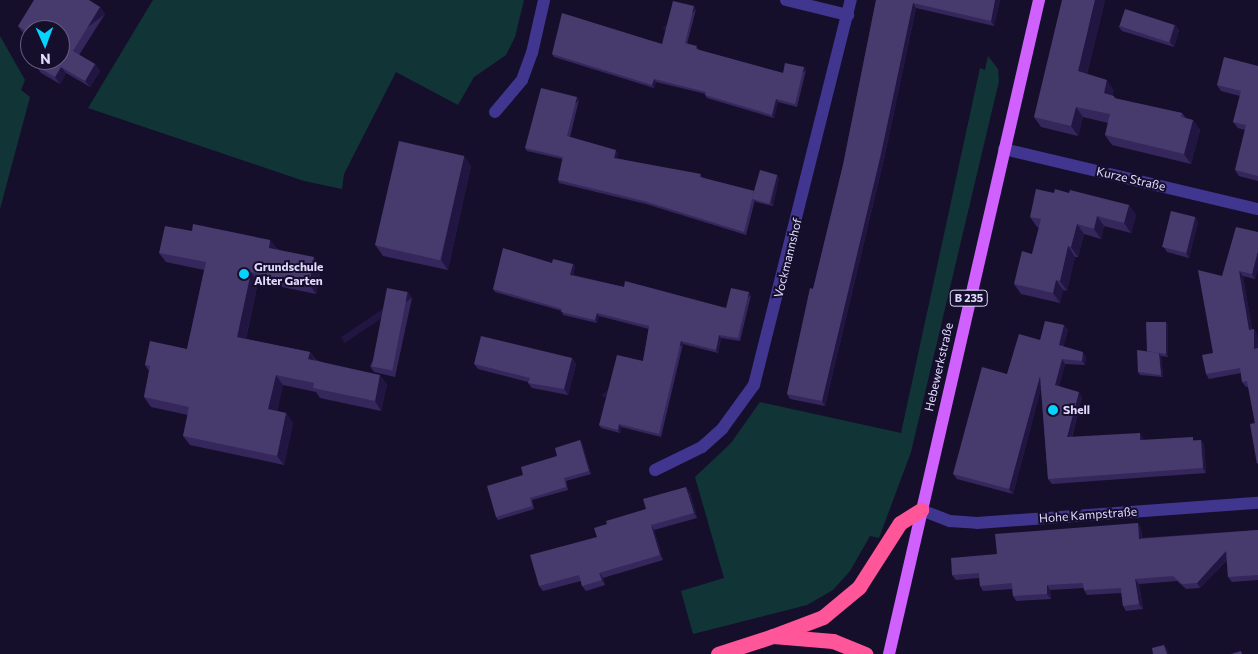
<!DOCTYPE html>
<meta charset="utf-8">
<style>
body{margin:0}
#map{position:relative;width:1258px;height:654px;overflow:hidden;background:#160f2c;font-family:Commissioner,sans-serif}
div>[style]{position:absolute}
.green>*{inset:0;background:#113537}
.street>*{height:12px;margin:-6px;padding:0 6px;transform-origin:6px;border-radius:6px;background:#40368f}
.primary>*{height:12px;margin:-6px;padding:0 6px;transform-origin:6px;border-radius:6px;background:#d061ff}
.highway>*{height:15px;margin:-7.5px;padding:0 7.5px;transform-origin:7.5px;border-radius:7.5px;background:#f59}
.wall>*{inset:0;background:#35275b}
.shaded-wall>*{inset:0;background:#211541;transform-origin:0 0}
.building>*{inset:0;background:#473a6d;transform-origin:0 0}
.dots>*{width:14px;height:14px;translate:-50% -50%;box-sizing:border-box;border:2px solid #160f2c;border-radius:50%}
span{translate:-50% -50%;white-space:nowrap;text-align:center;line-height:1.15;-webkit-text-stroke:4px #160f2c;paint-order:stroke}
.shield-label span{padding:1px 4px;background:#160f2c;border:1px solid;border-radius:4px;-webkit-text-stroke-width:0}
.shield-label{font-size:11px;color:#e1daff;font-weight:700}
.street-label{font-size:12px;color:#e1daff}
.poi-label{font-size:12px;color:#e1daff;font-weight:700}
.left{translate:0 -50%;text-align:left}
.north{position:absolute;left:20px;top:20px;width:50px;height:50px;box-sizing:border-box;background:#160f2c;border:1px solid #676080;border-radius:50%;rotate:178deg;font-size:14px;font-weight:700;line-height:20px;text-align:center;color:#e1daff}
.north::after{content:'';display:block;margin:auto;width:18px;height:22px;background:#06d3ff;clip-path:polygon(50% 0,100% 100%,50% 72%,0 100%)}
</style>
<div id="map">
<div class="green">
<i style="clip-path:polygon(153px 0,524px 0,515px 37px,506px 55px,474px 77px,458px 105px,396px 72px,344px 174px,342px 189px,304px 181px,88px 108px)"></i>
<i style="clip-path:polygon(0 36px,25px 80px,21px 90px,30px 97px,0 209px)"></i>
<i style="clip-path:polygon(988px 56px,998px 69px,999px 81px,911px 452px,879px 538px,870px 536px,850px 571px,833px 590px,807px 605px,693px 634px,681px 591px,724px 578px,695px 477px,731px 443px,760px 402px,901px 433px,980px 68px,985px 70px)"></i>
</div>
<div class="street">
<i style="left:786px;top:0;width:64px;rotate:13.6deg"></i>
<i style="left:495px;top:112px;width:42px;rotate:-49.8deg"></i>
<i style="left:522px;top:80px;width:29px;rotate:-70deg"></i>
<i style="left:532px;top:53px;width:54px;rotate:-77.2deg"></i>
<i style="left:1004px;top:149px;width:261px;rotate:13.3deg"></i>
<i style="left:655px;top:470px;width:52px;rotate:-26.1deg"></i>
<i style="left:702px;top:447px;width:27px;rotate:-42deg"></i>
<i style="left:722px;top:429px;width:54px;rotate:-54deg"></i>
<i style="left:754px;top:385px;width:397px;rotate:-75.9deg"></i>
<i style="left:921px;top:510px;width:31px;rotate:21deg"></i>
<i style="left:950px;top:521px;width:27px;rotate:4deg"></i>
<i style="left:977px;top:523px;width:282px;rotate:-4.1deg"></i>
</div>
<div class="primary">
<i style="left:889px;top:654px;width:671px;rotate:-77.08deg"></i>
</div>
<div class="highway">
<i style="left:773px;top:636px;width:53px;rotate:-20.8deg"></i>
<i style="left:823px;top:617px;width:47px;rotate:-39.8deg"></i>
<i style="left:859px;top:587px;width:76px;rotate:-57.4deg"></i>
<i style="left:900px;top:523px;width:25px;rotate:-32deg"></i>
<i style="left:718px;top:654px;width:58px;rotate:-18.1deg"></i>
<i style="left:773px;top:636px;width:60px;rotate:4.8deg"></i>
<i style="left:833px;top:641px;width:35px;rotate:22deg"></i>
</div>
<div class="wall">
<i style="clip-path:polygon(876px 0,1000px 0,994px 26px,916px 8px,884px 159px,825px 406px,790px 399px,787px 394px,813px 289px,843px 165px)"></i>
<i style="clip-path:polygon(1105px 0,1087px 74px,1114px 90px,1112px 95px,1117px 99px,1182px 113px,1186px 118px,1193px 120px,1200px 130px,1191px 164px,1112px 145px,1105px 135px,1108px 123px,1083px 117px,1078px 136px,1041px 127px,1034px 117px)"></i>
<i style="clip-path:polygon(100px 7px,105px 14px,79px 55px,95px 64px,100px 71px,90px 87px,66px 73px,60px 84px,41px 73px,36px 66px,60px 30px,30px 30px,30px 37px,23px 33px,18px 26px)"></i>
<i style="clip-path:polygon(696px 9px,687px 44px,699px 49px,698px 50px,783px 73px,804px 67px,806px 70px,797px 107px,778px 102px,774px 118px,707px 98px,705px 95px,706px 94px,656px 82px,654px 88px,554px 57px,552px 54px,662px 44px)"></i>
<i style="clip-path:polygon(1175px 25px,1179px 30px,1174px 47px,1122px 31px,1118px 26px)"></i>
<i style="clip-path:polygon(1258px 66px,1258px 181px,1239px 176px,1235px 170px,1245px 130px,1238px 128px,1233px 122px,1240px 96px,1221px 91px,1217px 85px)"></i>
<i style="clip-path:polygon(579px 100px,570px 137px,618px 153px,616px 158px,703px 177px,703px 178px,754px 191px,755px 192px,779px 178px,773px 206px,756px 202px,755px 200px,746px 235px,646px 204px,559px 183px,558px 180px,562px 159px,527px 151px,525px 148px)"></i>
<i style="clip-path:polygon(464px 156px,471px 166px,448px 270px,383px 256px,376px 246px)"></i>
<i style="clip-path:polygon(1054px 193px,1069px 193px,1129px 205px,1136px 215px,1131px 233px,1104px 226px,1101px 239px,1084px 234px,1078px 257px,1075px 257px,1067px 291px,1063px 290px,1060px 303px,1021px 294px,1014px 284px,1032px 254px,1039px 228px,1037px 227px,1030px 217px)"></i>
<i style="clip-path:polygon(1195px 217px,1198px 222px,1189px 258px,1167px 252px,1164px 247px)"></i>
<i style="clip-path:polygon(192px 231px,270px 240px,277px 249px,321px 267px,316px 294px,258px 282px,246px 339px,310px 352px,316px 360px,387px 384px,381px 411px,320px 398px,316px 392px,283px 385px,277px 411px,286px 413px,293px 423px,284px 465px,190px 445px,183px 436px,188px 415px,151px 407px,144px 397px,149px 371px,145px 365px,187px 349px,204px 270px,166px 262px,159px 253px)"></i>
<i style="clip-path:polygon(1258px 232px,1258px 269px,1255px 279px,1243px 276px,1252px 329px,1254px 329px,1257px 334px,1258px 348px,1258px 465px,1255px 423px,1248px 387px,1246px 387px,1242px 382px,1241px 373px,1209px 379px,1206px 374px,1213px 353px,1222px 276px)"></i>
<i style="clip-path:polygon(552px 263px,573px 264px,575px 267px,573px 275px,624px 287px,726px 308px,751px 295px,740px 341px,721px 338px,718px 353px,683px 344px,661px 437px,621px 427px,620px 433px,601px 428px,599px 425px,643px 361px,649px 329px,599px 316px,597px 323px,563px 315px,562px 311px,495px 292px,493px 289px)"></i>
<i style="clip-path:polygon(408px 292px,412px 298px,395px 377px,374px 372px,370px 366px)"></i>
<i style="clip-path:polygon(1166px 322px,1168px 325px,1168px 357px,1161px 356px,1163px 377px,1140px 375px,1138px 372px,1147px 352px)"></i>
<i style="clip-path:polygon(1064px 325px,1068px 330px,1063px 347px,1086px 357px,1085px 365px,1065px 364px,1059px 386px,1082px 397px,1072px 437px,1143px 437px,1143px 440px,1201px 440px,1204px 445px,1206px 473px,1052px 484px,1048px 479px,1041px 388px,1013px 494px,957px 479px,953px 474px,1007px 374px,1040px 340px)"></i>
<i style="clip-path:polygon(572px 358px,576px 364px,568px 395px,532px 388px,528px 383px,528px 382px,478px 369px,474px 364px)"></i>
<i style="clip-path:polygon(580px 440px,582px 443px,591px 474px,566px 481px,568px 490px,532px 500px,534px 509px,498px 520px,496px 517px,523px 475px,557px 456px)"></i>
<i style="clip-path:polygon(690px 492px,697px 518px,654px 530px,663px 560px,603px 578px,605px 585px,586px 591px,582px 586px,581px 581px,543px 591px,539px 586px,597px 537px,607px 524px)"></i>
<i style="clip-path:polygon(1138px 523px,1141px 528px,1142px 538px,1258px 530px,1258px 580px,1232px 582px,1228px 577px,1227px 560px,1200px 588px,1186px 589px,1177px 581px,1139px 584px,1143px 609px,1126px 611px,1123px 606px,1121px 593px,1087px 595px,1084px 590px,1084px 588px,1050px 590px,1051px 599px,1016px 601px,1013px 596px,1012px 589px,983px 591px,980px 586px,979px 578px,956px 580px,952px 575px,997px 554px)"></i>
</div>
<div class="shaded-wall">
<i style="clip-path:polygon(995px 0,1000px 0,994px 26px,991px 21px)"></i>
<i style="clip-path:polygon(1095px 0,1105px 0,1085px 81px,1078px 71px)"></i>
<i style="clip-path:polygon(913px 3px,916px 8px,884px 159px,825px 406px,822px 401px)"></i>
<i style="left:694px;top:6px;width:4px;height:38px;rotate:56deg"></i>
<i style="left:100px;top:7px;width:9px;height:52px;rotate:54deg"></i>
<i style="clip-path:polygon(1175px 25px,1179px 30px,1174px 47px,1170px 42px)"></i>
<i style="clip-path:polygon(95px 64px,100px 71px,90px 87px,85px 81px)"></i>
<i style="clip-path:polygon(61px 67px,66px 73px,60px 84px,55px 77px)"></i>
<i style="left:804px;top:67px;width:4px;height:38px;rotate:56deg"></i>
<i style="clip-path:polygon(654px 79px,656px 82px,654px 88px,652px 85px)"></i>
<i style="clip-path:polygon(1107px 80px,1114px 90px,1111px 103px,1104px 93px)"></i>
<i style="left:577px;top:97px;width:4px;height:40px;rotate:56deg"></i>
<i style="clip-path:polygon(776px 99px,778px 102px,774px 118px,772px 115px)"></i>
<i style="clip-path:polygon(1076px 107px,1083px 117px,1078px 136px,1071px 126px)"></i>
<i style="clip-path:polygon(1193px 120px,1200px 130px,1191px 164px,1184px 154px)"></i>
<i style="clip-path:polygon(616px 150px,618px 153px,616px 161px,614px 158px)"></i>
<i style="clip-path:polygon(464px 156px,471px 166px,448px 270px,441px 260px)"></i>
<i style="clip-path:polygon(777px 175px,779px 178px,773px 206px,771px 203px)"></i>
<i style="left:754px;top:191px;width:4px;height:42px;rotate:56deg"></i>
<i style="clip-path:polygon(1129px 205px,1136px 215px,1131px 233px,1124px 223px)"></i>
<i style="clip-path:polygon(1097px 216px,1104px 226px,1101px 239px,1094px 229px)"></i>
<i style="clip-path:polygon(1195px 217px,1198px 222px,1189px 258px,1186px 253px)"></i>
<i style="clip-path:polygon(1077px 224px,1084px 234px,1078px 257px,1071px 247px)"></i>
<i style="clip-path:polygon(270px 240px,277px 250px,269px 248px)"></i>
<i style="clip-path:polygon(1068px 246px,1075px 257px,1067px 291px,1060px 281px)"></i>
<i style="clip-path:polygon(1258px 251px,1258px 269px,1255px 279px,1252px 274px)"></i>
<i style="clip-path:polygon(314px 257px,321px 267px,316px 294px,309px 284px)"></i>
<i style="clip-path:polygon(573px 264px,575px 267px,572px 277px,570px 275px)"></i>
<i style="clip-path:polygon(1239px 271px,1243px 276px,1253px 335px,1249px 330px)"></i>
<i style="clip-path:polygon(251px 272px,258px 282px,244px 347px,237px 337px)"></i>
<i style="clip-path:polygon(1056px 280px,1063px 290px,1060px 303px,1053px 293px)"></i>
<i style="left:408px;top:292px;width:7px;height:81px;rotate:56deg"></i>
<i style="left:749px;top:292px;width:4px;height:47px;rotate:56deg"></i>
<i style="clip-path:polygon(597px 313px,599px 316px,597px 323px,595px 320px)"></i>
<i style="clip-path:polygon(1166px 322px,1168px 325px,1168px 357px,1166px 354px)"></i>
<i style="clip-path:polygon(1064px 325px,1068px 330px,1062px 350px,1059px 345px)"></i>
<i style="clip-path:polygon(1254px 329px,1257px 334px,1258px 354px,1254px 349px)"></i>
<i style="clip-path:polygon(719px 335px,721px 338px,718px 353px,716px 350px)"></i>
<i style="left:681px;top:341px;width:4px;height:96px;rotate:56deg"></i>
<i style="clip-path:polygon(310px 352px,316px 362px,308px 359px)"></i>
<i style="clip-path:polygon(1083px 352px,1086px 357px,1085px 365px,1082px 361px)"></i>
<i style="clip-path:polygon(1159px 353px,1161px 356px,1163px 377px,1161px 375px)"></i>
<i style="clip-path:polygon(572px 358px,576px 364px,568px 395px,564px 389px)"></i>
<i style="clip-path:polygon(1062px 359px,1065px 364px,1058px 390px,1055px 385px)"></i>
<i style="clip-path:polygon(276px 375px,283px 385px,275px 419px,268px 409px)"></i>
<i style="clip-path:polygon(380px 375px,387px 384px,381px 411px,375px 401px)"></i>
<i style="clip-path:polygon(1040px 376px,1043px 380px,1013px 494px,1009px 489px)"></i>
<i style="clip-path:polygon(1079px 392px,1082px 397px,1070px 442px,1067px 437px)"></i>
<i style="clip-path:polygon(286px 413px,293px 423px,284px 465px,277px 456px)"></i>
<i style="clip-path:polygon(619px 424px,621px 427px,620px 433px,618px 430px)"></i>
<i style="clip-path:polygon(1140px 433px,1143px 437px,1144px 444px,1140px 440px)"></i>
<i style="clip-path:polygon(580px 440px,582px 443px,591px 474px,589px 471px)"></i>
<i style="clip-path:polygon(1201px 440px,1204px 445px,1206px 473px,1203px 468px)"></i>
<i style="clip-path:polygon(686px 487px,690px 492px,697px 518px,694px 513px)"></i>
<i style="clip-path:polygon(1138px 523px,1141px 528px,1142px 544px,1139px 539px)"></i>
<i style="clip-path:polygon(651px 525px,654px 530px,663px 560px,660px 555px)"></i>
<i style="clip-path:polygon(1226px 551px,1230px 556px,1200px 588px,1197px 583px)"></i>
<i style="clip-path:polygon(599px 573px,603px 578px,605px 585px,602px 580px)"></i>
<i style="clip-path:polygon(1135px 579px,1139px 584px,1143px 609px,1139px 604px)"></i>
<i style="clip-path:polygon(1047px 585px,1050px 590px,1051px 599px,1047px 594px)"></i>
<i style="clip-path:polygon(1164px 645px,1168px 650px,1169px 654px,1167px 654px)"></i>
</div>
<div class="building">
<i style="clip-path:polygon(34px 0,89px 0,100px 7px,73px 51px,95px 64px,85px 81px,61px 67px,55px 77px,36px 66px,40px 60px,60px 60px,60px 30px,30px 30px,30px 34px,18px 26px)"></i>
<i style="clip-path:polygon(876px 0,995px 0,991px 21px,913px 3px,881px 154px,822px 401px,787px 394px,810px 288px,813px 289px,843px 165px)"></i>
<i style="clip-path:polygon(1062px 0,1095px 0,1078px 71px,1107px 80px,1104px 93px,1114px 96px,1114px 98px,1182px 113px,1181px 117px,1193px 120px,1184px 154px,1105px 135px,1110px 114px,1076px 107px,1071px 126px,1034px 117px)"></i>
<i style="clip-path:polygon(673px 1px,694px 6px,685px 43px,697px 46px,696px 49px,783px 73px,785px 63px,804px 67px,795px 104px,776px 99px,772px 115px,705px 95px,706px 92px,654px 79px,652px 85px,552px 54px,562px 13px,662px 44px)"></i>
<i style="left:1125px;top:9px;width:52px;height:18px;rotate:18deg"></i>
<i style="clip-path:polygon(1224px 57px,1258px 66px,1258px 176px,1235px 170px,1246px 125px,1233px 122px,1241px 91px,1217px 85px)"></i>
<i style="clip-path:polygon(541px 88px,577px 97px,567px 136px,616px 150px,614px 158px,701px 174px,700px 177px,754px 191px,744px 232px,644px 201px,558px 180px,563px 157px,525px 148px)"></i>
<i style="left:399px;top:141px;width:67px;height:107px;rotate:13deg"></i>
<i style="left:760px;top:170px;width:18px;height:30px;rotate:16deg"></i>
<i style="clip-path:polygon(1036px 189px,1054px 193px,1055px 189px,1069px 193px,1070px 190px,1129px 205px,1124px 223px,1097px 216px,1094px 229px,1077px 224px,1071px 247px,1068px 246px,1060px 281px,1056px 280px,1053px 293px,1014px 284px,1022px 251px,1032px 254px,1041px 219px,1030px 217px)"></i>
<i style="left:1171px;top:211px;width:25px;height:37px;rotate:14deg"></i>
<i style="clip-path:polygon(193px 224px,270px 240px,269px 248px,314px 257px,309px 284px,251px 272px,237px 337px,310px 352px,308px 359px,380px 375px,375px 401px,313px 388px,314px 383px,276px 375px,268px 409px,286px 413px,277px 456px,183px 436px,189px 407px,144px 397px,150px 366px,145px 365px,150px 341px,187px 349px,206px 262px,159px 253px,165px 226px,192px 231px)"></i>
<i style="clip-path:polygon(1236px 227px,1258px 232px,1258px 251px,1252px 274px,1239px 271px,1249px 330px,1254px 329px,1254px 349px,1258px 348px,1258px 463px,1257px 464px,1250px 424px,1255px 423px,1247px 381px,1242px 382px,1240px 368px,1206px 374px,1202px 355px,1213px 353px,1198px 270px,1222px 276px)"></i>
<i style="clip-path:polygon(503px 248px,552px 263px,553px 259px,573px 264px,570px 275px,624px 287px,625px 281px,726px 308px,731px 288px,749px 292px,738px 338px,719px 335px,716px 350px,681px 341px,659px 434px,619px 424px,618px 430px,599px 425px,617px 355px,643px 361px,649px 326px,597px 313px,595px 320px,561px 312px,562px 309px,493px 289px)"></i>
<i style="left:387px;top:288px;width:21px;height:80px;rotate:11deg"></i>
<i style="clip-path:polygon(1045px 321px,1064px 325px,1059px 345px,1083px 352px,1082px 361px,1062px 359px,1055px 385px,1079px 392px,1067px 437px,1140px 433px,1140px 440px,1193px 437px,1193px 441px,1201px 440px,1203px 468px,1048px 479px,1040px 376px,1009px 489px,953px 474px,982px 367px,1007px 374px,1019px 334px,1040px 340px)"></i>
<i style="clip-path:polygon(1146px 322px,1166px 322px,1166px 354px,1147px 351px)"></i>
<i style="clip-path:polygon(481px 336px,572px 358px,564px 389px,528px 383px,530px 378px,474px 364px)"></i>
<i style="clip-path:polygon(1137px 350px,1159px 353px,1161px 375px,1138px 372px)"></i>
<i style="clip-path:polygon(580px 440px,589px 471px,564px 478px,566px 487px,530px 498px,532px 506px,496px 517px,487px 486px,523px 475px,521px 467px,557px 456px,555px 448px)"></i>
<i style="clip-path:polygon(686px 487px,694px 513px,651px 525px,660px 555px,599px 573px,602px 580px,582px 586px,579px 575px,539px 586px,530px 555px,597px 537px,594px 528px,607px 524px,606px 521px,646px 509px,643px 499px)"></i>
<i style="clip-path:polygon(1138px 523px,1139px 539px,1258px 530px,1258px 575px,1228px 577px,1226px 551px,1197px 583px,1182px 584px,1173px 576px,1135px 579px,1139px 604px,1123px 606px,1121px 588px,1084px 590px,1083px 583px,1047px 585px,1047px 594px,1013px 596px,1012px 583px,980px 586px,979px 573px,952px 575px,951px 558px,997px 554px,995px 534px)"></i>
<i style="clip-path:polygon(1164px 645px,1167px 654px,1153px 654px,1152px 648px)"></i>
<i style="clip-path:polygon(1241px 651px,1242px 654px,1231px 654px)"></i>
</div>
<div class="dots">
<i style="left:244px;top:274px;background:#06d3ff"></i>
<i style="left:1053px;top:410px;background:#06d3ff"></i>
</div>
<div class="shield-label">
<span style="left:969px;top:298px">B 235</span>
</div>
<div class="street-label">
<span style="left:1131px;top:179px;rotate:13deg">Kurze Straße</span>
<span style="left:788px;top:258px;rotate:-76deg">Vockmannshof</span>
<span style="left:939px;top:367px;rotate:-77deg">Hebewerkstraße</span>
<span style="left:1088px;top:515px;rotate:-4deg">Hohe Kampstraße</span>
</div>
<div class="poi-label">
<span class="left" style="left:254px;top:274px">Grundschule<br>Alter Garten</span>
<span class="left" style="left:1063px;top:410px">Shell</span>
</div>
<div class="north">N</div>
</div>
